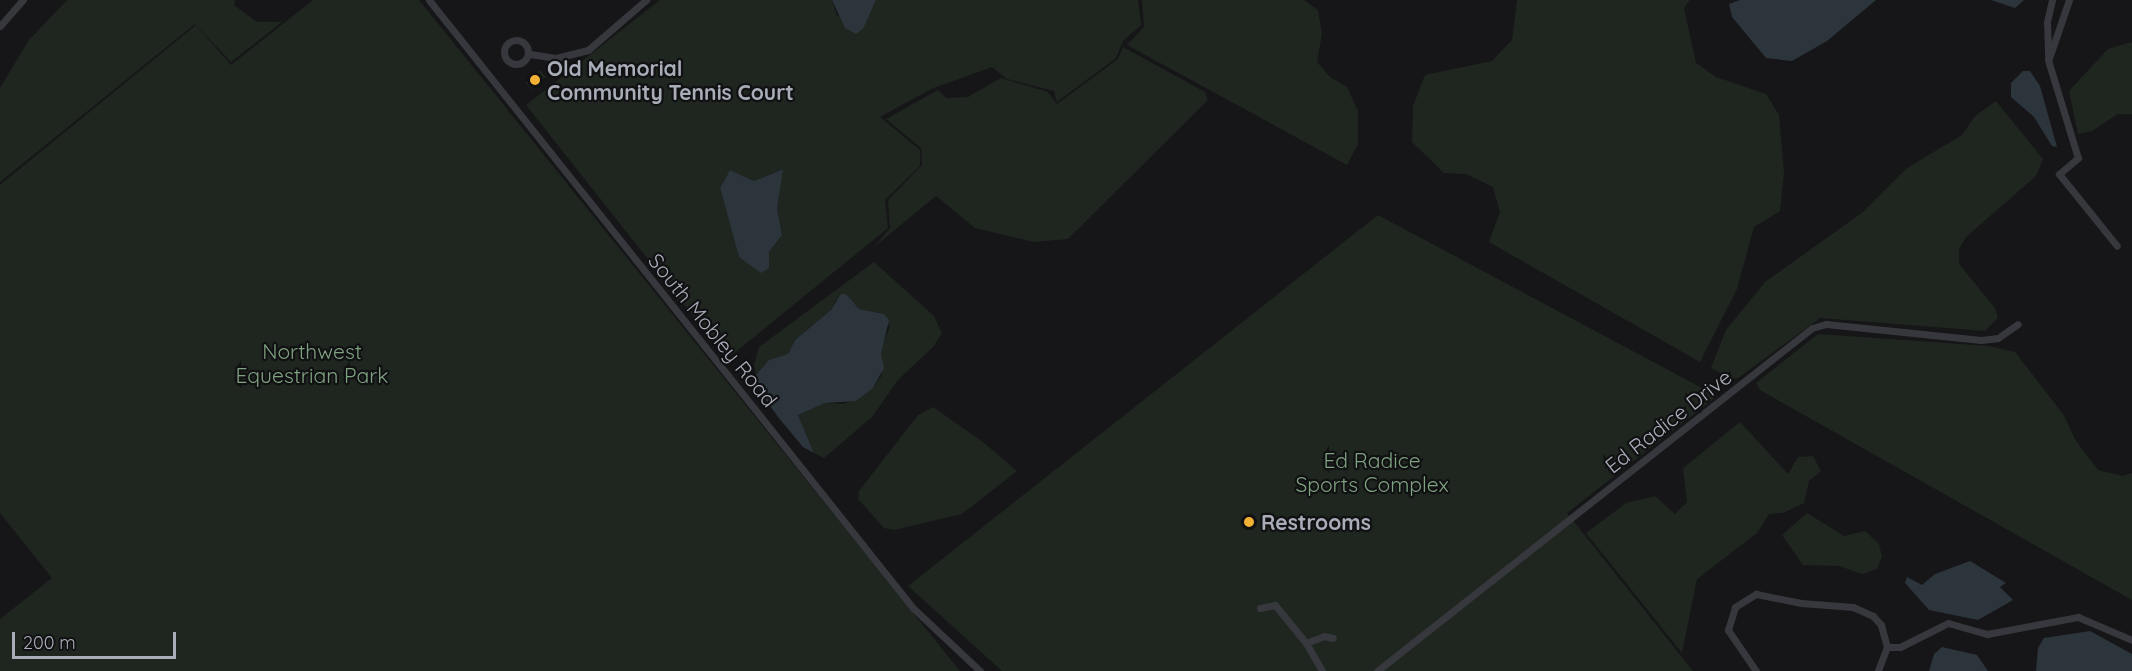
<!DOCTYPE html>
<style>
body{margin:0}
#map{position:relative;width:2132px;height:671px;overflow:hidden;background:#161618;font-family:Quicksand,sans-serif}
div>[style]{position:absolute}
.green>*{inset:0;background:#1e261f;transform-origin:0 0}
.water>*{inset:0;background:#2c353c}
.minor>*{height:7px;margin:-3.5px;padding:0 3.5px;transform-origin:3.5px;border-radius:3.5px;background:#37383d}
.minor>.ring{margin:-3.5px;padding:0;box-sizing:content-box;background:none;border:7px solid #37383d;border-radius:50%}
.dots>*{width:16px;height:16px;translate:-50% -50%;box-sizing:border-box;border:3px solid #111113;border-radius:50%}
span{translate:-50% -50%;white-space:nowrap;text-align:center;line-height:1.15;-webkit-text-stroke:4.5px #111113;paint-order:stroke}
.poi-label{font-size:21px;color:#a8adb8;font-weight:700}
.left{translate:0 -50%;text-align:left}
.street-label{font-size:21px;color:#a8adb8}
.park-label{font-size:21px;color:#7fa381}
.scale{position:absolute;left:12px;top:632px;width:164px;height:27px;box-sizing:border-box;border:3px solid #a8adb8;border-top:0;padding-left:8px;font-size:18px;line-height:21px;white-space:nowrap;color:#a8adb8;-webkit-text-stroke:4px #111113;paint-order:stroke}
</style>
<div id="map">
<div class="green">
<i style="clip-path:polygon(67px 0,235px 0,234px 5px,257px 22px,282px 22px,231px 62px,195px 24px,0 182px,0 88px,29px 40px)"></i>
<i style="clip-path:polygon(313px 0,419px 0,960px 671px,0 671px,0 619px,52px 578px,0 513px,0 185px,196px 25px,231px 65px)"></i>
<i style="clip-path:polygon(evenodd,660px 0,832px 0,837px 16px,870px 13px,876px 0,1138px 0,1141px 25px,1123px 41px,1116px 58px,1057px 102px,1054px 91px,1007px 79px,992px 67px,931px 89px,880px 117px,920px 150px,920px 166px,885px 200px,888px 228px,727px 359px,526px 105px,660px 0,782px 169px,777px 209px,782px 235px,769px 252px,768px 268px,739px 257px,720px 188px,730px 170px,754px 181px,782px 169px)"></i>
<i style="clip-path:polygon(1142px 0,1304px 0,1318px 10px,1322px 34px,1317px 62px,1330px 77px,1347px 87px,1358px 111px,1358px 144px,1347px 165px,1127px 45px,1144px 27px)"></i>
<i style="clip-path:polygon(1517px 0,1690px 0,1684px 8px,1696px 63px,1716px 77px,1766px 94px,1779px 115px,1784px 173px,1780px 211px,1754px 227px,1737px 289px,1700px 362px,1489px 242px,1500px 212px,1493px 187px,1466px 174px,1444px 173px,1412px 142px,1413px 106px,1425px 75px,1492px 61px,1512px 40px)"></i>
<i style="clip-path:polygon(2132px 42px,2132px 114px,2118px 114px,2092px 131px,2078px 134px,2069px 91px,2108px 49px)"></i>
<i style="clip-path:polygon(1123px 47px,1205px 92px,1208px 100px,1068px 239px,1034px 242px,975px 228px,936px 196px,873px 248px,890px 228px,888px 200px,922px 165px,921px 148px,886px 119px,938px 90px,946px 98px,968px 97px,1001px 78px,1048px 92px,1057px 104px,1118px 59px)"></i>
<i style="left:540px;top:70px;width:9px;height:19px;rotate:49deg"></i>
<i style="clip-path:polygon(1996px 101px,2043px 159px,2036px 176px,1966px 237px,1959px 249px,1959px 264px,1995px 308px,1998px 318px,1985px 331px,1820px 318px,1738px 378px,1731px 379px,1711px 368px,1726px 330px,1765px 282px,1863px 212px,1907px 168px,1962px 135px,1975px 116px)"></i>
<i style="clip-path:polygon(1378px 215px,1717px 396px,1567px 513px,1693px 671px,1002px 671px,908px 586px)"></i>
<i style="clip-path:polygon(874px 262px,934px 316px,942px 333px,933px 347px,898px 380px,872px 417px,824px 458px,814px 453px,798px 415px,825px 403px,844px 404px,873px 388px,882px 375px,881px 348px,890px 327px,884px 314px,859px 309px,850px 301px,836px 300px,831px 310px,795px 340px,788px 354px,765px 364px,756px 375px,754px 365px,759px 347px)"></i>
<i style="clip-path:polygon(1818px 334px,1989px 346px,2015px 352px,2063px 414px,2076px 441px,2098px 470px,2123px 476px,2132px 473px,2132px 600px,1760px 390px,1756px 383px)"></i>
<i style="clip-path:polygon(933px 407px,983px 442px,1017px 471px,962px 514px,894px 530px,884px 528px,858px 499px,859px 491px,918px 415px)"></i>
<i style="clip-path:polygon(1740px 422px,1788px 474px,1798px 457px,1813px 456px,1821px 471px,1809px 481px,1804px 503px,1783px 513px,1769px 514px,1757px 533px,1697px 579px,1682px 653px,1586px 533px,1626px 503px,1655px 496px,1675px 514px,1687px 502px,1683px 468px)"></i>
<i style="clip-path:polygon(1807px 513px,1844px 536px,1865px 531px,1879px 544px,1882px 557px,1877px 569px,1862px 574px,1839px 566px,1803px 565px,1782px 535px)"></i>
</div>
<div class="water">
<i style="clip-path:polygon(832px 0,876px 0,863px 29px,856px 34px,845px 28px)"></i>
<i style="clip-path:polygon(1740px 0,1876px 0,1827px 41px,1792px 61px,1766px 58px,1732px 17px,1729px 4px)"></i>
<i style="clip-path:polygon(1991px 0,2024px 0,2015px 8px)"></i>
<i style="clip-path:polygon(2023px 71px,2030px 71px,2040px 86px,2057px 147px,2052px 146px,2034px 117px,2011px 97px,2011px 83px)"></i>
<i style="clip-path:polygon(783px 169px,777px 209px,782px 235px,769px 252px,769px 268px,761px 273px,739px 257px,720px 188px,730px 170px,754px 181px)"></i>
<i style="clip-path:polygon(841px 294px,846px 294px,859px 309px,884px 314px,889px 320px,881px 354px,884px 368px,873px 388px,856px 401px,825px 403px,798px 415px,814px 453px,803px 447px,778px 417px,761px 393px,756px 375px,769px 360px,788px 354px,795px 340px,831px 310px)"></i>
<i style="clip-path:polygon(1970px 561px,2006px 583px,2000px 587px,2013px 600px,1978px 620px,1929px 610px,1905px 583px,1907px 577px,1922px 585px,1935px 574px)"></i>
<i style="clip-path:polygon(2090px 631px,2132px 654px,2132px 671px,2036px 671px,2038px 648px,2044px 638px)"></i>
<i style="clip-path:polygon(1942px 647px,1977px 655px,1988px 671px,1929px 671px,1934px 654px)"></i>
</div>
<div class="minor">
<i style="left:429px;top:0;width:777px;rotate:51.48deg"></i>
<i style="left:913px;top:608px;width:92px;rotate:43.2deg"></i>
<i style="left:2052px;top:0;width:23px;rotate:103deg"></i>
<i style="left:2047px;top:22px;width:38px;rotate:88deg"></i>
<i style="left:2048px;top:60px;width:102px;rotate:73deg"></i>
<i style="left:2078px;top:158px;width:25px;rotate:140deg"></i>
<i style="left:2059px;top:174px;width:92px;rotate:51.1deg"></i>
<i style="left:0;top:26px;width:35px;rotate:-49deg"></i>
<i class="ring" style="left:504px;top:40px;width:17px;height:17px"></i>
<i style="left:530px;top:54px;width:26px;rotate:9deg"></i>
<i style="left:556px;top:58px;width:33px;rotate:-14deg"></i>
<i style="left:588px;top:50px;width:77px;rotate:-40.8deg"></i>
<i style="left:2049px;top:58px;width:61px;rotate:-71deg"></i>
<i style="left:1260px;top:608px;width:15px;rotate:-11deg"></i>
<i style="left:1275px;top:605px;width:49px;rotate:50.8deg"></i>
<i style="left:1306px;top:643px;width:32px;rotate:60deg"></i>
<i style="left:1306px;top:643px;width:19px;rotate:-21deg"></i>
<i style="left:1324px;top:636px;width:9px;rotate:13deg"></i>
<i style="left:1887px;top:647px;width:13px"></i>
<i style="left:1900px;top:647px;width:54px;rotate:-26.6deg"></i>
<i style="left:1948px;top:623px;width:41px;rotate:15.8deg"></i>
<i style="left:1987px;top:634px;width:93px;rotate:-10.6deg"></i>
<i style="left:2078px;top:617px;width:59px;rotate:23.1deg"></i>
<i style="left:1377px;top:671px;width:554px;rotate:-38.26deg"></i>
<i style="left:1812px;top:328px;width:15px;rotate:-16deg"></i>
<i style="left:1826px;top:324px;width:156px;rotate:5.9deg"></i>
<i style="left:1981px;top:340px;width:17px;rotate:-7deg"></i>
<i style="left:1998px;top:338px;width:24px;rotate:-35deg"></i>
<i style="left:1756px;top:671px;width:50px;rotate:-124.3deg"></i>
<i style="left:1728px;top:630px;width:24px;rotate:-73deg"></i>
<i style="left:1735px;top:607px;width:25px;rotate:-32deg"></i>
<i style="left:1756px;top:594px;width:46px;rotate:11.3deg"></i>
<i style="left:1801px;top:603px;width:52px;rotate:4.4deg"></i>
<i style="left:1853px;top:607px;width:22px;rotate:24deg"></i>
<i style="left:1873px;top:616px;width:12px;rotate:48deg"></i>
<i style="left:1881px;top:625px;width:23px;rotate:75deg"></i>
<i style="left:1887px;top:647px;width:26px;rotate:111deg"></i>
</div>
<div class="dots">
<i style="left:535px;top:80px;background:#f2b134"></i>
<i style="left:1249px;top:522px;background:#f2b134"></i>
</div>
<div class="poi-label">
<span class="left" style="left:547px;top:80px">Old Memorial<br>Community Tennis Court</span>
<span class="left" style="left:1261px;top:522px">Restrooms</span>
</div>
<div class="street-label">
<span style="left:713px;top:330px;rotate:51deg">South Mobley Road</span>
<span style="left:1668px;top:421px;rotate:-38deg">Ed Radice Drive</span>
</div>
<div class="park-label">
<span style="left:312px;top:363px">Northwest<br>Equestrian Park</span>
<span style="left:1372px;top:472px">Ed Radice<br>Sports Complex</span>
</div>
<div class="scale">200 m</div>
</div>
